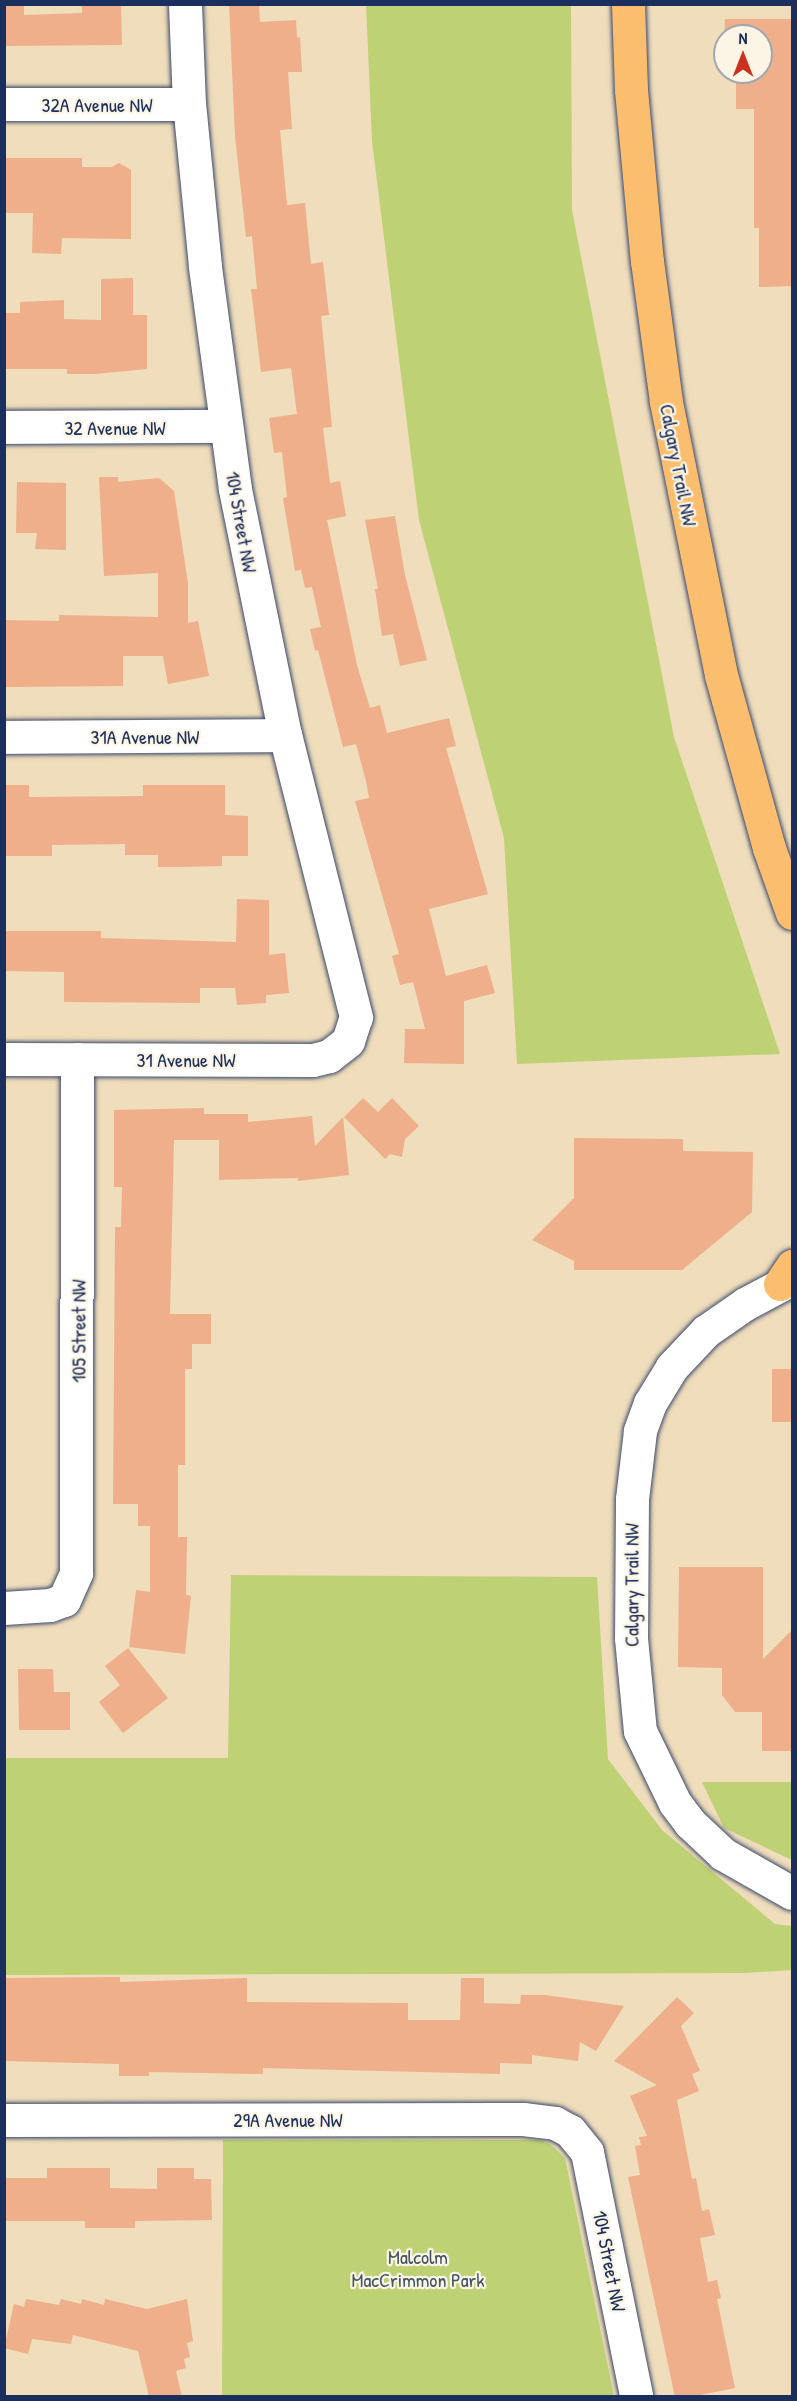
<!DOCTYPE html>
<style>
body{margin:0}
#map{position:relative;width:797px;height:2401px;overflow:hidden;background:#efddbb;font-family:"Patrick Hand",sans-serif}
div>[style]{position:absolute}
.green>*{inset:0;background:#bed275}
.building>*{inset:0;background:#eeaf8a;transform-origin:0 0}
.roads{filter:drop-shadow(0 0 2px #3b496c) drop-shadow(0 0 2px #3b496c)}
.minor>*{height:33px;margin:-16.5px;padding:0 16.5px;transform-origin:16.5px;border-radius:16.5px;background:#fff}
.highway>*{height:33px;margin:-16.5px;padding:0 16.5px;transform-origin:16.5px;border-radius:16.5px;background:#fbbe6e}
span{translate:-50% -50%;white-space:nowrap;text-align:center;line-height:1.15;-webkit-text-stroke:4.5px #fcf5e5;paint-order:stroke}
.street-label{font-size:20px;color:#1b2f5e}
.park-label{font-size:20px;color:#445864}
.frame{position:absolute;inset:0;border:6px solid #1b2f5e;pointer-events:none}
.north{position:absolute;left:713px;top:24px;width:60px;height:60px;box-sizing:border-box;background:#fcf5e5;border:2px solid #a2a6af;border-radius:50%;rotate:0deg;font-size:16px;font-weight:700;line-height:24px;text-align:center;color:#1b2f5e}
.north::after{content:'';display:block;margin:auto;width:21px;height:27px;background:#c8321e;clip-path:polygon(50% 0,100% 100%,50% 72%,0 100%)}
</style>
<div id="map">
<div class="green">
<i style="clip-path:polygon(366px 5px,571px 5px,572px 210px,674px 737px,780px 1054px,517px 1064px,504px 838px,419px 520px,372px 141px)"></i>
<i style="clip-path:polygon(231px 1575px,597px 1577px,608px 1759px,662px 1830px,775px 1924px,792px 1926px,792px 1970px,744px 1973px,5px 1975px,5px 1758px,228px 1758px)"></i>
<i style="clip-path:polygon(702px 1782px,792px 1782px,792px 1860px,724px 1828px)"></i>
<i style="clip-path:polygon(223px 2140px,539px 2140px,550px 2144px,565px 2158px,614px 2396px,222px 2396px)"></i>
</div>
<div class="building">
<i style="clip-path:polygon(4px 4px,24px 4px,24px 15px,82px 13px,82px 4px,121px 4px,122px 45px,4px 46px)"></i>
<i style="clip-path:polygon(229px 4px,259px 4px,260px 22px,296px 20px,297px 38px,300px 37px,302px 72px,288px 72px,292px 129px,280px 130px,287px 205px,305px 203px,311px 264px,323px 262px,329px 315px,321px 316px,332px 427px,323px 428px,330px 483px,340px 481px,346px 516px,327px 520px,357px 665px,370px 708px,380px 705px,387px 733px,449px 718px,456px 746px,446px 748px,488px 894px,429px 909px,446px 976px,487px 965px,495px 993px,464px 1001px,464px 1064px,404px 1063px,405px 1029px,425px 1029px,413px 982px,400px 985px,392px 956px,399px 954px,355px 801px,369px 798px,366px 781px,356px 744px,343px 747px,318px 650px,315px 651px,310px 629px,321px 627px,312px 587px,305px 588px,301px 570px,295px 571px,283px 498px,287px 497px,282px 452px,274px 453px,269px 418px,297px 414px,291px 368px,261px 372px,251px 289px,257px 289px,252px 236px,246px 237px,235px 136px)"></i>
<i style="clip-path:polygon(725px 19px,792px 19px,792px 286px,759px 287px,759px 228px,754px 228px,754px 109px,736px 109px,736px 72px,761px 72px,761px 36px,725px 36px,724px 47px)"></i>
<i style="clip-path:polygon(4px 158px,82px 158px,82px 167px,112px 167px,119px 163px,131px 170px,131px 239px,62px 238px,61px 254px,32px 253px,33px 213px,4px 213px)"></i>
<i style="clip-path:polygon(133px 278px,133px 315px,147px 315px,147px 369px,95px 374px,67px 374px,67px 369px,4px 369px,4px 313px,20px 313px,20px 302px,64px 300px,64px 319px,101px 320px,101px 279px)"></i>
<i style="clip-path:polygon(99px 477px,118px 477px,118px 482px,159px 478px,174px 491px,188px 583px,188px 623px,198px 621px,209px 676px,168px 684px,163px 656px,123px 656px,123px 686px,4px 687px,4px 620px,59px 621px,59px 615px,158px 617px,158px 573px,104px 576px)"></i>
<i style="clip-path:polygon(17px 482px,66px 483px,66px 550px,35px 549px,37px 533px,16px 533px)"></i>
<i style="clip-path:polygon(395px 516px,405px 575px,427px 660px,400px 666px,393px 634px,382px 636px,375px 589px,378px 589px,365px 520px)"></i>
<i style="clip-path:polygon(4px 785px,29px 785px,29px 797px,143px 796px,143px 785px,225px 785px,225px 815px,248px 816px,248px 856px,222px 856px,222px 866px,180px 867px,158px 867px,158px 855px,125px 855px,125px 844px,52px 845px,52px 856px,4px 856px)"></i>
<i style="clip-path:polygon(237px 899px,269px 900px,269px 955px,285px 953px,289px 993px,266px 995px,266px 1003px,237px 1005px,235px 988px,200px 988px,200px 1003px,64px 1002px,64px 972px,4px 971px,4px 931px,101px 931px,101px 938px,236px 942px)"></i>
<i style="clip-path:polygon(363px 1098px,378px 1112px,392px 1098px,419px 1126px,405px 1139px,402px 1157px,390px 1154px,385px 1159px,344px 1117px)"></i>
<i style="clip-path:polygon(204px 1108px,204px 1114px,248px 1114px,248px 1122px,312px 1116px,315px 1146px,343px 1117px,349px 1175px,298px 1181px,298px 1178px,219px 1180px,219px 1140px,174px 1140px,170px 1314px,211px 1314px,211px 1344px,192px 1344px,192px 1369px,185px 1369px,185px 1465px,178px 1465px,178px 1537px,187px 1537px,186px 1595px,191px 1596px,185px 1654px,129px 1647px,136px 1590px,150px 1592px,150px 1526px,138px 1526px,138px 1504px,113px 1504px,115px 1227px,121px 1227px,122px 1187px,114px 1187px,114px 1110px)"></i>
<i style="clip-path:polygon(574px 1138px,683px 1139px,683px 1151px,753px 1152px,752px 1212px,682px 1270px,574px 1270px,574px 1261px,532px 1240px,574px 1198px)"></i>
<i style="left:772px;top:1369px;width:20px;height:53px"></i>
<i style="clip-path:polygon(679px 1567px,763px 1567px,763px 1659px,792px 1630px,792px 1751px,762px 1751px,762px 1712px,735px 1712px,722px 1695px,722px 1668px,678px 1667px)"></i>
<i style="clip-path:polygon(128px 1648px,168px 1698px,123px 1733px,99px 1702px,120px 1685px,105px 1666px)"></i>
<i style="clip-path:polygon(18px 1669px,53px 1669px,54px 1692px,70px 1692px,70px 1730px,19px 1730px)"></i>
<i style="clip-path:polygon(120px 1977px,120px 1982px,247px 1978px,247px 2002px,408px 2003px,408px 2020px,460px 2020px,461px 1978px,484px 1978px,484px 2003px,520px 2004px,521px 1995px,545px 1995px,624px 2006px,596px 2051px,580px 2042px,578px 2061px,532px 2055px,532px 2064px,500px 2063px,500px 2074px,263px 2068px,263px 2074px,149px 2072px,149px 2076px,119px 2076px,119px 2064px,4px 2061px,4px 1978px)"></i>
<i style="clip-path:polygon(677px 1997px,694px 2013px,681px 2026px,700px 2071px,692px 2074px,699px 2091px,677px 2100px,692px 2179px,696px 2178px,702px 2211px,709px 2209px,715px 2235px,700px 2238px,708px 2282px,717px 2280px,721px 2298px,717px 2299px,735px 2388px,690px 2397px,675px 2397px,628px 2177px,640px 2175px,635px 2146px,641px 2145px,639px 2137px,647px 2136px,630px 2096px,657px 2085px,614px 2061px)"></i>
<i style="clip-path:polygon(47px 2168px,110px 2168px,110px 2188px,157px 2189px,157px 2168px,194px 2168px,194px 2179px,211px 2179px,212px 2220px,135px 2221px,135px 2228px,85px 2228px,85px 2221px,4px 2221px,4px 2178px,47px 2178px)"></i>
<i style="clip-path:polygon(26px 2299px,59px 2305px,61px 2299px,81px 2304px,82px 2299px,104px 2305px,105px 2299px,147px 2309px,187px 2299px,193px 2341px,187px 2343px,190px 2357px,184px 2359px,186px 2368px,176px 2371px,182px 2397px,149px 2397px,138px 2351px,73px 2335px,71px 2344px,32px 2339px,28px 2354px,4px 2348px,14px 2304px,24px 2307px)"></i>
</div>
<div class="roads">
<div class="minor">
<i style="left:4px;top:104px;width:185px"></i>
<i style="left:4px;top:427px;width:222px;rotate:-0.3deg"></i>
<i style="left:4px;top:737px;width:281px;rotate:-0.4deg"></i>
<i style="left:4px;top:1059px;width:309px;rotate:0.2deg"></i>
<i style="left:313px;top:1060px;width:16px;rotate:-14deg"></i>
<i style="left:329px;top:1056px;width:24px;rotate:-38deg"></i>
<i style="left:348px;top:1041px;width:25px;rotate:-72deg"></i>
<i style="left:356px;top:1017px;width:291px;rotate:-104.1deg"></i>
<i style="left:285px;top:735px;width:251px;rotate:-101.5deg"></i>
<i style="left:235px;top:489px;width:225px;rotate:-97.7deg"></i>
<i style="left:205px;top:266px;width:163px;rotate:-95.6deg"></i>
<i style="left:189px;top:104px;width:100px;rotate:-92.3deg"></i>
<i style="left:792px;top:1279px;width:53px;rotate:152deg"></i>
<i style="left:745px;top:1304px;width:47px;rotate:145.3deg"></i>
<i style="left:706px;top:1331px;width:50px;rotate:133.4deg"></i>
<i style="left:672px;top:1367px;width:42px;rotate:121.4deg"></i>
<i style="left:650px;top:1403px;width:30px;rotate:110deg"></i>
<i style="left:640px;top:1431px;width:68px;rotate:96.7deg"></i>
<i style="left:632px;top:1499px;width:139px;rotate:90.4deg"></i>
<i style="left:631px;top:1638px;width:93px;rotate:84.5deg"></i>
<i style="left:640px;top:1731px;width:80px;rotate:64.1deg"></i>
<i style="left:675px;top:1803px;width:25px;rotate:53deg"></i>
<i style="left:690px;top:1823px;width:45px;rotate:43.2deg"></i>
<i style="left:723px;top:1854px;width:79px;rotate:29.5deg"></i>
<i style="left:4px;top:1608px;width:46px;rotate:-3.7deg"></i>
<i style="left:50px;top:1605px;width:15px;rotate:-20deg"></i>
<i style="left:64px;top:1600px;width:30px;rotate:-66deg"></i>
<i style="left:76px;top:1573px;width:514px;rotate:-89.89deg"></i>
<i style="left:4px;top:2120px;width:519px;rotate:-0.11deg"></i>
<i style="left:523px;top:2119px;width:32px;rotate:7deg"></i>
<i style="left:555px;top:2123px;width:17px;rotate:28deg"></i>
<i style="left:570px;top:2131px;width:27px;rotate:51deg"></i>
<i style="left:587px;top:2152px;width:249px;rotate:78.6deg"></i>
</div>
<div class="highway">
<i style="left:628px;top:4px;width:86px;rotate:88deg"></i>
<i style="left:631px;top:90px;width:172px;rotate:84.7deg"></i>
<i style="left:647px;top:261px;width:142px;rotate:82.3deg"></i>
<i style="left:666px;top:402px;width:278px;rotate:78.6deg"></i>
<i style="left:721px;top:675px;width:180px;rotate:74.5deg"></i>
<i style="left:769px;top:848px;width:69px;rotate:70.5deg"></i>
<i style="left:780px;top:1284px;width:22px;rotate:-56deg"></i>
</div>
</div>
<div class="street-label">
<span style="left:97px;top:104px">32A Avenue NW</span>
<span style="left:115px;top:427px">32 Avenue NW</span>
<span style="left:679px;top:465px;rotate:79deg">Calgary Trail NW</span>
<span style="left:242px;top:522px;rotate:80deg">104 Street NW</span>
<span style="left:145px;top:736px">31A Avenue NW</span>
<span style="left:186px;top:1059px">31 Avenue NW</span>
<span style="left:78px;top:1331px;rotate:-90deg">105 Street NW</span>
<span style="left:631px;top:1585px;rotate:-90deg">Calgary Trail NW</span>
<span style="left:288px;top:2119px">29A Avenue NW</span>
<span style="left:610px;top:2261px;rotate:79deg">104 Street NW</span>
</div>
<div class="park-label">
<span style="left:418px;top:2268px">Malcolm<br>MacCrimmon Park</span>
</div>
<div class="frame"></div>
<div class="north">N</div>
</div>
